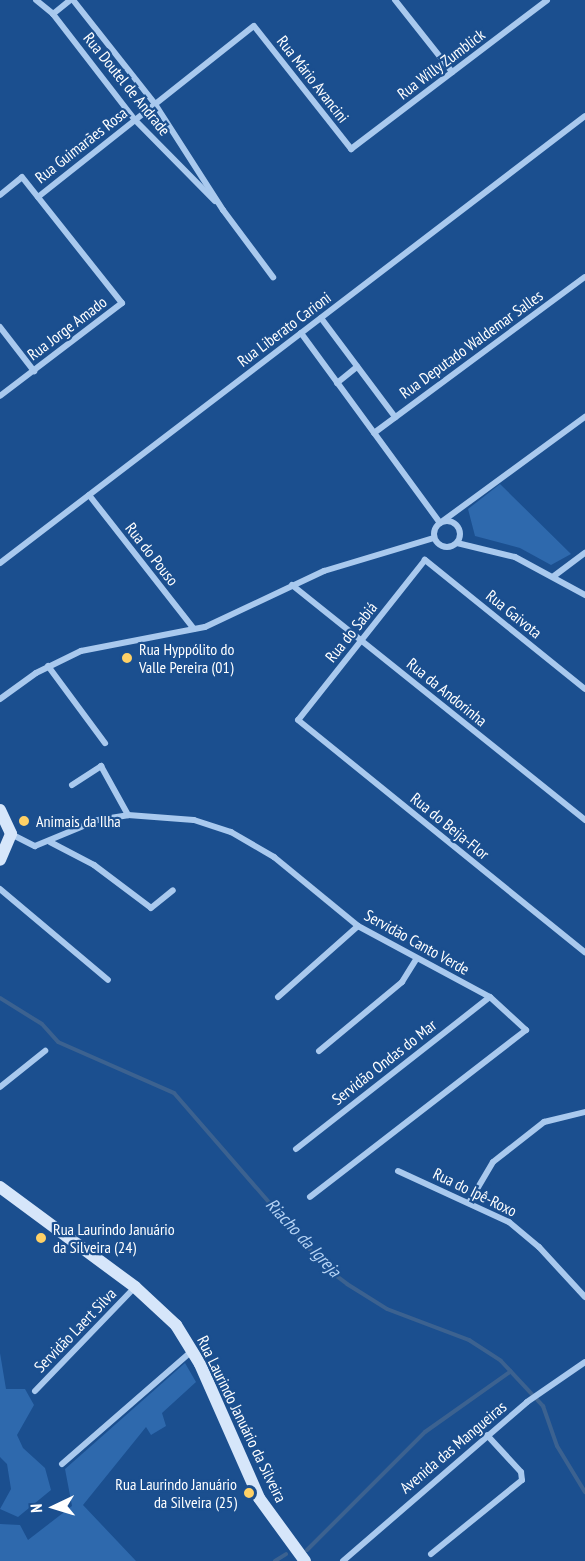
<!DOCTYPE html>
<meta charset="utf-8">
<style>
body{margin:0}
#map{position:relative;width:585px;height:1561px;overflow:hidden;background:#1b4f8f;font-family:"PT Sans Narrow",sans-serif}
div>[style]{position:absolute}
.green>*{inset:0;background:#2e69ad}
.stream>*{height:4px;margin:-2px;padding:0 2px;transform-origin:2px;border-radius:2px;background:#3c6290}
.street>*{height:6px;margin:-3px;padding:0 3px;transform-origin:3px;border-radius:3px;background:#a9c9ee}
.street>.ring{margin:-3px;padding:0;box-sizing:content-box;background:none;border:6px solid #a9c9ee;border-radius:50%}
.secondary>*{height:12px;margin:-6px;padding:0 6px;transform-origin:6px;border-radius:6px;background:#d6e6fa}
.dots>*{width:16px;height:16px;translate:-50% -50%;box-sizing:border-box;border:3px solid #1b4f8f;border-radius:50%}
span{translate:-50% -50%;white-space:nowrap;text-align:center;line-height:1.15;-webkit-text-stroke:4.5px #1b4f8f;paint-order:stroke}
.street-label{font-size:16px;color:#fff}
.poi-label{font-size:16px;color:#fff}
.left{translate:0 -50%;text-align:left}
.right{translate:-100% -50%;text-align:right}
.water-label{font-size:18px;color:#b5d3f5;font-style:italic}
.north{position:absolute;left:24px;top:1477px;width:60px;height:60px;-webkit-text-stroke:4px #1b4f8f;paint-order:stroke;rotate:266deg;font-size:16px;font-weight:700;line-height:24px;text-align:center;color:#fff}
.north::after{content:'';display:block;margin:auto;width:21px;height:27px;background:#fff;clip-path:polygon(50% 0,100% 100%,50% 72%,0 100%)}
</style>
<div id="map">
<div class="green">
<i style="clip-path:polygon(500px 484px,571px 554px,551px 565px,520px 548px,475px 536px,468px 509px)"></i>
<i style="clip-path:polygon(0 1353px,6px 1389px,25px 1389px,34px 1405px,17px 1435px,23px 1448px,45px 1468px,51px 1490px,18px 1517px,0 1509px,11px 1489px,7px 1464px,0 1457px)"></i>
<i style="clip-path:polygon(185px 1363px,196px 1382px,162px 1413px,166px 1426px,151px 1435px,146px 1427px,83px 1505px,136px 1561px,0 1561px,0 1524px,20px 1525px,28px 1540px,72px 1506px,65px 1469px)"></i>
</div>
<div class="stream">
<i style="left:0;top:998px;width:49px;rotate:31.8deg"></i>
<i style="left:42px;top:1024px;width:24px;rotate:48deg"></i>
<i style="left:58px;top:1042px;width:127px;rotate:23.7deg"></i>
<i style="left:174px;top:1093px;width:232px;rotate:49deg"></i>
<i style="left:326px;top:1268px;width:26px;rotate:37deg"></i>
<i style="left:347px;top:1284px;width:47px;rotate:32deg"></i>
<i style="left:387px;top:1309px;width:88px;rotate:20.7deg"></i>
<i style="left:469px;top:1340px;width:38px;rotate:33deg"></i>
<i style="left:501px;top:1361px;width:62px;rotate:47deg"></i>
<i style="left:543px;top:1406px;width:42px;rotate:70.7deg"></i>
<i style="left:557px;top:1446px;width:54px;rotate:58.7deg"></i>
<i style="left:307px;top:1550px;width:167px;rotate:-45deg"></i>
<i style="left:425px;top:1432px;width:105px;rotate:-35.3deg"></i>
<i style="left:275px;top:1561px;width:13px;rotate:-32deg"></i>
</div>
<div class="street">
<i style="left:36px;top:0;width:22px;rotate:39deg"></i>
<i style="left:53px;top:14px;width:134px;rotate:52.3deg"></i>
<i style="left:135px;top:120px;width:114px;rotate:45.4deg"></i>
<i style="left:73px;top:0;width:132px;rotate:51.7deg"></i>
<i style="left:155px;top:104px;width:126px;rotate:57.3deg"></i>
<i style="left:223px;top:210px;width:84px;rotate:53.3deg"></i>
<i style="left:395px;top:0;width:92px;rotate:51.6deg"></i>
<i style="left:53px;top:14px;width:22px;rotate:-39deg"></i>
<i style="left:0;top:195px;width:28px;rotate:-39deg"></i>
<i style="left:22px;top:177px;width:161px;rotate:51.6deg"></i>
<i style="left:122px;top:303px;width:153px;rotate:142.7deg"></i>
<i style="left:38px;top:197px;width:275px;rotate:-38.4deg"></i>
<i style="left:254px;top:26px;width:157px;rotate:51.7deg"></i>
<i style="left:351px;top:149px;width:246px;rotate:-37.2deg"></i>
<i style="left:321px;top:318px;width:124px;rotate:53.2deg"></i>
<i style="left:0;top:327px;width:56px;rotate:52.3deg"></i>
<i style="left:301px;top:333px;width:235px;rotate:53.8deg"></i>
<i style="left:440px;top:523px;width:180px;rotate:-36.2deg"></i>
<i style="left:337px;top:383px;width:26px;rotate:-39deg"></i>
<i style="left:374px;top:433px;width:262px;rotate:-36.5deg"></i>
<i style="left:89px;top:495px;width:170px;rotate:51.9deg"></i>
<i class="ring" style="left:434px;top:521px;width:20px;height:20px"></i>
<i style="left:457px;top:543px;width:60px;rotate:13.6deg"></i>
<i style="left:515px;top:557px;width:80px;rotate:28.5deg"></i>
<i style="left:0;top:563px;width:736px;rotate:-37.38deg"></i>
<i style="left:554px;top:576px;width:39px;rotate:-37deg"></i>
<i style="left:292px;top:585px;width:376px;rotate:38.7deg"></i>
<i style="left:48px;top:666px;width:96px;rotate:53.5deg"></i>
<i style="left:585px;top:689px;width:206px;rotate:-141.1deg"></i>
<i style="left:425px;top:560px;width:204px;rotate:128.4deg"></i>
<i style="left:298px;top:720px;width:369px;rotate:39deg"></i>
<i style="left:0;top:699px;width:44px;rotate:-35.8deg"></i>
<i style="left:36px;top:673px;width:50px;rotate:-26.1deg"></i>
<i style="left:81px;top:651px;width:126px;rotate:-11deg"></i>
<i style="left:205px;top:627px;width:132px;rotate:-25.2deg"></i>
<i style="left:324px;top:571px;width:115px;rotate:-16.7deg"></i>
<i style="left:72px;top:785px;width:35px;rotate:-33deg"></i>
<i style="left:101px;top:766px;width:56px;rotate:61.1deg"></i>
<i style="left:11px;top:834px;width:27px;rotate:27deg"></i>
<i style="left:35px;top:846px;width:68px;rotate:-22.4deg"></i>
<i style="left:98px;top:820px;width:30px;rotate:-9deg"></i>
<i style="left:128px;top:815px;width:66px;rotate:4.3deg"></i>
<i style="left:194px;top:820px;width:39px;rotate:18deg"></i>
<i style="left:231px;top:832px;width:50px;rotate:30.2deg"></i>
<i style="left:274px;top:857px;width:109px;rotate:39.4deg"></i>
<i style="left:358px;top:926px;width:150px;rotate:28.3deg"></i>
<i style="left:490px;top:997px;width:49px;rotate:42.5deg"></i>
<i style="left:526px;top:1030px;width:273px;rotate:142.3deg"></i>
<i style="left:50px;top:842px;width:50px;rotate:27.6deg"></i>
<i style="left:94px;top:865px;width:71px;rotate:37deg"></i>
<i style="left:151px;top:908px;width:28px;rotate:-39deg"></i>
<i style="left:0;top:889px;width:141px;rotate:40.1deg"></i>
<i style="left:278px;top:997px;width:107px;rotate:-41.6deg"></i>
<i style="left:319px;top:1051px;width:108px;rotate:-39.7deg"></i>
<i style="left:402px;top:982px;width:26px;rotate:-58deg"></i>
<i style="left:0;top:1087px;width:58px;rotate:-38.7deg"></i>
<i style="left:296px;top:1149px;width:246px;rotate:-38.1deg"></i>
<i style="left:398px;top:1171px;width:122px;rotate:24.7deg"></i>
<i style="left:509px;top:1222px;width:39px;rotate:40deg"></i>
<i style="left:539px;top:1247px;width:68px;rotate:47.4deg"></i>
<i style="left:470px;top:1201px;width:45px;rotate:-59.5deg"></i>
<i style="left:493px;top:1162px;width:65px;rotate:-38.1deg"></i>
<i style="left:544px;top:1122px;width:42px;rotate:-13.7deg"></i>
<i style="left:35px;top:1391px;width:144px;rotate:-46.1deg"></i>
<i style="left:62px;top:1464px;width:174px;rotate:-41deg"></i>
<i style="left:431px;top:1554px;width:117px;rotate:-39.1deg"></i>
<i style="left:522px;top:1480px;width:8px;rotate:-97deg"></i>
<i style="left:521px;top:1472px;width:50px;rotate:-132.6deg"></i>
<i style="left:343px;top:1561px;width:243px;rotate:-40.8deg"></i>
<i style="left:527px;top:1402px;width:70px;rotate:-34.6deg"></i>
</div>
<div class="secondary">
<i style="left:0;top:810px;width:26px;rotate:65deg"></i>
<i style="left:11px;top:834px;width:28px;rotate:113deg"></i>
<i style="left:0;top:1187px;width:168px;rotate:36.5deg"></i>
<i style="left:135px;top:1287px;width:56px;rotate:42.8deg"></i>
<i style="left:176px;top:1325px;width:46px;rotate:58.4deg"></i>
<i style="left:200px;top:1364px;width:146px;rotate:66.2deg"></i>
<i style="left:259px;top:1498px;width:78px;rotate:53.9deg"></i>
</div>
<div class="dots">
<i style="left:127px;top:658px;background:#ffd166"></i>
<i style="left:24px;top:821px;background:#ffd166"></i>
<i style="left:41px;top:1238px;background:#ffd166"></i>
<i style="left:249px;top:1493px;background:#ffd166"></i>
</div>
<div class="street-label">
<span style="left:441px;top:64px;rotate:-37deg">Rua Willy Zumblick</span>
<span style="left:313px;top:79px;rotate:52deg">Rua Mário Avancini</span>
<span style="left:127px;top:84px;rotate:51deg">Rua Doutel de Andrade</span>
<span style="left:81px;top:145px;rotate:-38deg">Rua Guimarães Rosa</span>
<span style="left:67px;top:328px;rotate:-37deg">Rua Jorge Amado</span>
<span style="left:284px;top:329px;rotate:-37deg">Rua Liberato Carioni</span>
<span style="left:471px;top:344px;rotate:-36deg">Rua Deputado Waldemar Salles</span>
<span style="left:152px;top:554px;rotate:52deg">Rua do Pouso</span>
<span style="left:514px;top:614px;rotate:39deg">Rua Gaivota</span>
<span style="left:351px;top:632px;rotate:-51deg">Rua do Sabiá</span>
<span style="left:447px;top:692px;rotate:39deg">Rua da Andorinha</span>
<span style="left:450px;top:826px;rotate:39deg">Rua do Beija-Flor</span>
<span style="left:417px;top:942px;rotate:29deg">Servidão Canto Verde</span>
<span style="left:384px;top:1062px;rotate:-38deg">Servidão Ondas do Mar</span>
<span style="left:475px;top:1192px;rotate:26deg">Rua do Ipê-Roxo</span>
<span style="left:75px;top:1330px;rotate:-46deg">Servidão Laert Silva</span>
<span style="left:242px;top:1419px;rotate:64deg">Rua Laurindo Januário da Silveira</span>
<span style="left:453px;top:1447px;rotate:-40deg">Avenida das Mangueiras</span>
</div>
<div class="poi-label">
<span class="left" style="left:139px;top:658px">Rua Hyppólito do<br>Valle Pereira (01)</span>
<span class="left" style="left:36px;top:821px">Animais da Ilha</span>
<span class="left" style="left:53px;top:1238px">Rua Laurindo Januário<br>da Silveira (24)</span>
<span class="right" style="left:237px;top:1493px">Rua Laurindo Januário<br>da Silveira (25)</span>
</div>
<div class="water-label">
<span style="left:303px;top:1238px;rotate:47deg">Riacho da Igreja</span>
</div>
<div class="north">N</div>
</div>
